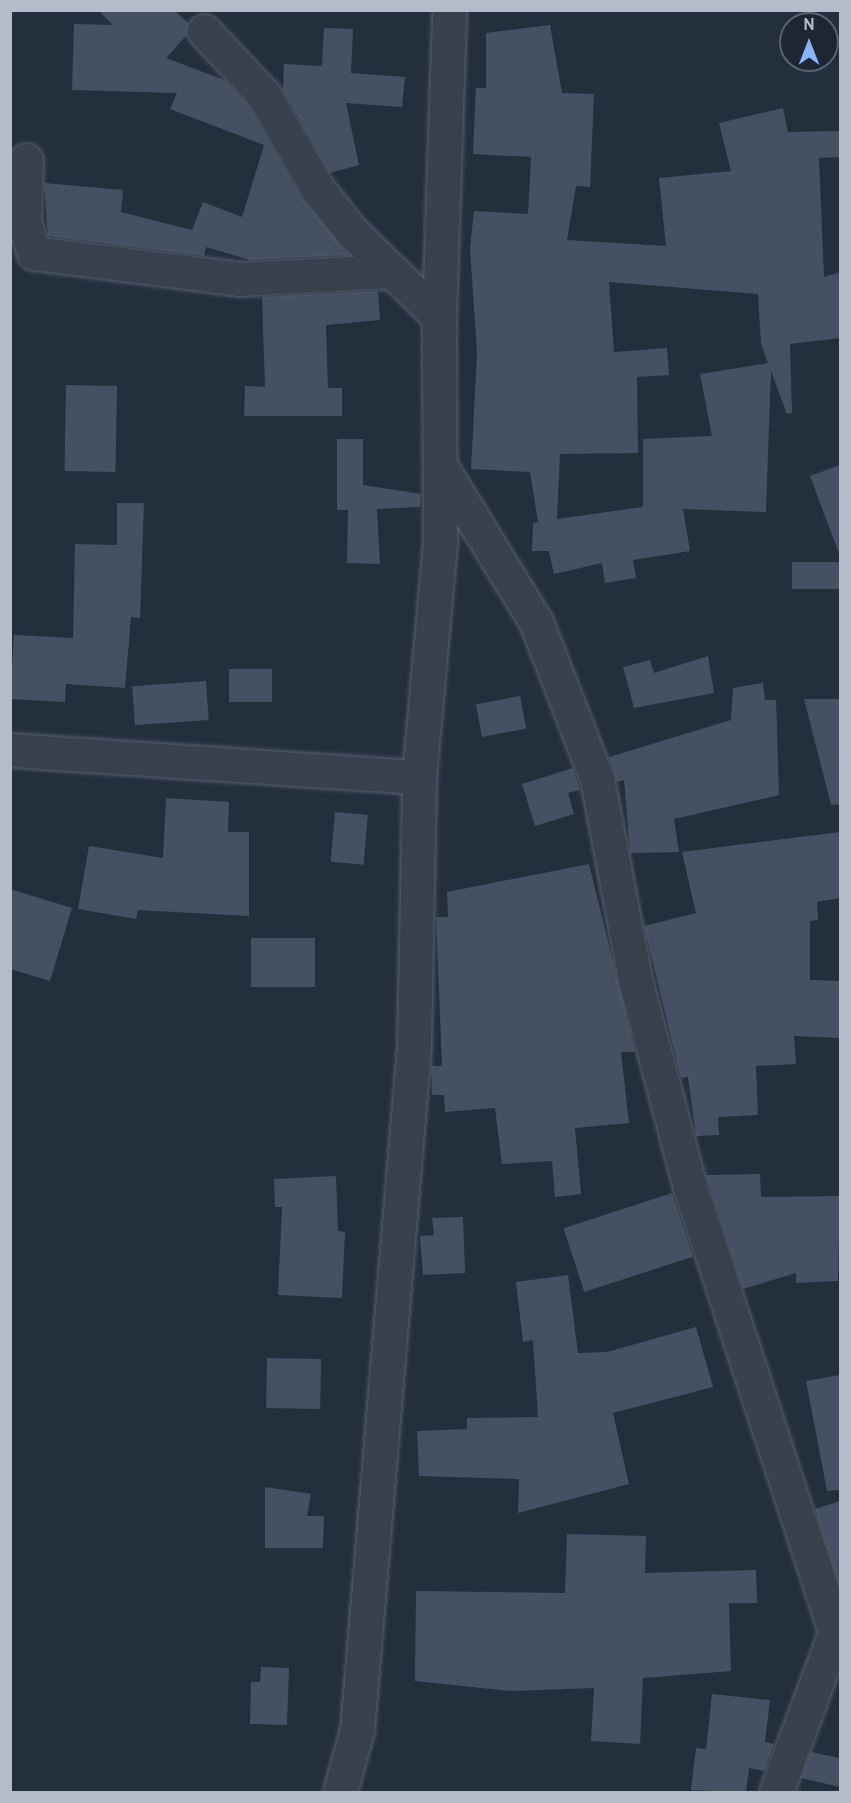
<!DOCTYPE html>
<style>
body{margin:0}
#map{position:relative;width:851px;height:1803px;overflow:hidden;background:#242f3e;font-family:Overpass,sans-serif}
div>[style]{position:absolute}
.building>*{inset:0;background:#455162;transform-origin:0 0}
.roads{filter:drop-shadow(0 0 2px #565f6c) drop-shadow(0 0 2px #565f6c)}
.minor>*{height:33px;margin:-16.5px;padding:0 16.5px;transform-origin:16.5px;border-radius:16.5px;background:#38414e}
span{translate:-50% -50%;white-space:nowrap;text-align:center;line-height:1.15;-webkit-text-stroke:4.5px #1d2633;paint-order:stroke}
.frame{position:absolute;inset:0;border:12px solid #b4bcc9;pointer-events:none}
.north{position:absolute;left:779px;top:12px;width:60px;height:60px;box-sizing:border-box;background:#1d2633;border:2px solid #59626f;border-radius:50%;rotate:0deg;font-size:16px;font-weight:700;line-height:24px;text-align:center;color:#b4bcc9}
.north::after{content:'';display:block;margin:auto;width:21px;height:27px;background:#8ab4f8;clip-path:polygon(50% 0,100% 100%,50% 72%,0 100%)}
</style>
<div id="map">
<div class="building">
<i style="clip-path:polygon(98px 10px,174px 10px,188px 23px,186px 36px,166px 58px,224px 80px,249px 106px,301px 197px,348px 255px,250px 260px,206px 247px,204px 256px,48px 236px,44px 183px,123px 190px,121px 212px,192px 230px,203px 202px,242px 217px,264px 145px,170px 109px,177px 93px,72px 90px,74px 24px,113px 25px)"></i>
<i style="clip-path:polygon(evenodd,550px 25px,562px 93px,594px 94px,590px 187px,576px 186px,567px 240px,666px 246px,659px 178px,731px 171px,719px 123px,783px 108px,788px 132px,840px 131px,840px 157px,819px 158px,824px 277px,840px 272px,840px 338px,790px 344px,792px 413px,787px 414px,771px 371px,766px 512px,683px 509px,690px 551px,633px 560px,636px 578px,605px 583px,602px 563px,554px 574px,549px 551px,532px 551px,533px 523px,538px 522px,530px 472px,471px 469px,477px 353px,470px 248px,474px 211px,528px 214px,531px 157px,473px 154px,476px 88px,486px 88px,486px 33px,550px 25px,609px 282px,758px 294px,761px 344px,768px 363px,700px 374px,712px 436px,643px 439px,643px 507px,557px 519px,560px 454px,638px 453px,637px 377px,669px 375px,667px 348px,614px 352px,609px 282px)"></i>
<i style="clip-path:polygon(324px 28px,353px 29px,351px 73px,405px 77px,402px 107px,346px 103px,359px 165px,330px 173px,283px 90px,284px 64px,322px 66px)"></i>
<i style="clip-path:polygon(378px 291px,380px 320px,326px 325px,328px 388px,342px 388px,342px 416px,244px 416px,245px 386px,265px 387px,262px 297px)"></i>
<i style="left:66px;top:385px;width:51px;height:86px;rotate:1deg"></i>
<i style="clip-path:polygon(337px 439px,363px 439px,363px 485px,421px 494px,420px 507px,377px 509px,380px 564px,347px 563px,348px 510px,337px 510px)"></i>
<i style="clip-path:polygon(840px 465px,840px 550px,838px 551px,810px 476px)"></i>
<i style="clip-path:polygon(117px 503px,144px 503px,140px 618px,131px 617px,125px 688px,66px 684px,65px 702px,10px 699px,14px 635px,73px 638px,75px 544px,117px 545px)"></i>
<i style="left:840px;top:562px;width:27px;height:48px;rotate:90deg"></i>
<i style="clip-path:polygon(708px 656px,714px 693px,634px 708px,623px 667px,650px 660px,654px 673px)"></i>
<i style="left:229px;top:669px;width:43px;height:33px"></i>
<i style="left:206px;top:681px;width:39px;height:74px;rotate:86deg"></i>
<i style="clip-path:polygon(763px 683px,765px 700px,776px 700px,779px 795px,674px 819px,679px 852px,630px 853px,624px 780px,617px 782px,609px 757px,731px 720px,733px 688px)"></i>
<i style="left:520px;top:696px;width:33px;height:45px;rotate:79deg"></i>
<i style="clip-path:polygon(804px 699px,840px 699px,840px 804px,831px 805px)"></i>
<i style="clip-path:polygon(573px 768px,580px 790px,568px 793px,574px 814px,535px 826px,522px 784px)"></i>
<i style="clip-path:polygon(166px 798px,229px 802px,228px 832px,249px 832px,249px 916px,138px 910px,136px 919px,78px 909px,89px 846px,163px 858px)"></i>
<i style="left:335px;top:812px;width:33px;height:50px;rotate:5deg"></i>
<i style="clip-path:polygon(840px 832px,840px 898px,817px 902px,818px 920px,810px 921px,810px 980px,840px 981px,840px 1038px,794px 1036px,796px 1064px,756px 1066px,758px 1115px,718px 1117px,719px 1135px,696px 1136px,688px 1077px,681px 1078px,644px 926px,696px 913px,682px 852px)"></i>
<i style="clip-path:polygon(589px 864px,635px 1052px,621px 1052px,629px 1123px,575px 1128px,581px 1194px,555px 1197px,552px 1161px,502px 1164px,495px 1108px,445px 1112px,444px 1095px,432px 1095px,431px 1066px,442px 1066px,436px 917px,448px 917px,447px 892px)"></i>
<i style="clip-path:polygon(10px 889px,72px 908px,50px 981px,10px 969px)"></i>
<i style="left:251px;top:938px;width:64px;height:49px"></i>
<i style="clip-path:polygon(760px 1174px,761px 1197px,840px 1196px,838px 1281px,796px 1283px,796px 1273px,743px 1289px,706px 1175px)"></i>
<i style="clip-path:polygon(336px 1176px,338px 1231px,345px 1232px,342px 1298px,278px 1295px,282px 1207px,275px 1207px,274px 1179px)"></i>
<i style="left:672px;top:1193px;width:67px;height:114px;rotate:72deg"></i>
<i style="clip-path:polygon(463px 1217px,465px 1273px,423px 1275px,420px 1236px,434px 1235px,432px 1218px)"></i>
<i style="clip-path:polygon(568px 1275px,578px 1353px,607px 1352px,696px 1327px,713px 1387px,613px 1413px,629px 1484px,518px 1513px,519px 1479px,419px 1476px,417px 1431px,467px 1429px,467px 1418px,538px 1417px,533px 1340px,523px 1342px,516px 1282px)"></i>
<i style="left:267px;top:1358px;width:54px;height:50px;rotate:1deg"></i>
<i style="clip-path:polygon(840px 1375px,840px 1490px,827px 1491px,806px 1381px)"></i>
<i style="clip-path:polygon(265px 1487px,311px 1494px,307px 1516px,324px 1516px,323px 1548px,265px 1548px)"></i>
<i style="clip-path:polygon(840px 1501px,840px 1588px,815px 1509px)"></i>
<i style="clip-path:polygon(567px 1534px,646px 1536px,645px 1573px,756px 1570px,757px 1603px,729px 1603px,731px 1671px,643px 1678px,640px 1744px,591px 1741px,594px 1688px,510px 1691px,415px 1681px,416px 1591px,565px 1593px)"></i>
<i style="clip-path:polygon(261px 1667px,289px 1668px,287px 1725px,250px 1724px,251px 1682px,260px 1682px)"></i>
<i style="clip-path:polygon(712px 1694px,770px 1700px,765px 1742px,774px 1744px,764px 1771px,749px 1768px,746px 1792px,691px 1790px,696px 1748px,706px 1749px)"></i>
<i style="clip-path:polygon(811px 1752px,840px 1758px,840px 1787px,801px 1778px)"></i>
</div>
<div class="roads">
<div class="minor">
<i style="left:204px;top:31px;width:88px;rotate:46.8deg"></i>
<i style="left:264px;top:95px;width:107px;rotate:60.3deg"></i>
<i style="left:317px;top:188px;width:56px;rotate:51.5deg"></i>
<i style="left:352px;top:232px;width:122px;rotate:44.3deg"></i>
<i style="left:26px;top:160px;width:61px;rotate:91.9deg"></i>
<i style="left:24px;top:221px;width:34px;rotate:73deg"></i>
<i style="left:34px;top:253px;width:207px;rotate:7.2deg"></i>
<i style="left:239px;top:279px;width:153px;rotate:-3deg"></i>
<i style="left:441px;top:467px;width:182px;rotate:58.5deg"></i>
<i style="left:536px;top:622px;width:168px;rotate:68.8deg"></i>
<i style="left:597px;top:779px;width:208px;rotate:79.2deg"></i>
<i style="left:636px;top:983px;width:211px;rotate:75.2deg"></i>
<i style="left:690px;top:1187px;width:484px;rotate:71.9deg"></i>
<i style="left:10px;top:750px;width:410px;rotate:3.8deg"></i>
<i style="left:419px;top:777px;width:235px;rotate:-84.9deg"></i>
<i style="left:440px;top:543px;width:226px;rotate:-90.3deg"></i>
<i style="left:439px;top:317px;width:307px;rotate:-88.1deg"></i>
<i style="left:340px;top:1792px;width:64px;rotate:-74.7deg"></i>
<i style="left:357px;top:1730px;width:687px;rotate:-85.24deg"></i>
<i style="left:414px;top:1045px;width:268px;rotate:-88.9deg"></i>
<i style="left:776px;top:1792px;width:166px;rotate:-69.6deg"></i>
</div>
</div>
<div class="frame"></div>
<div class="north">N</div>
</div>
